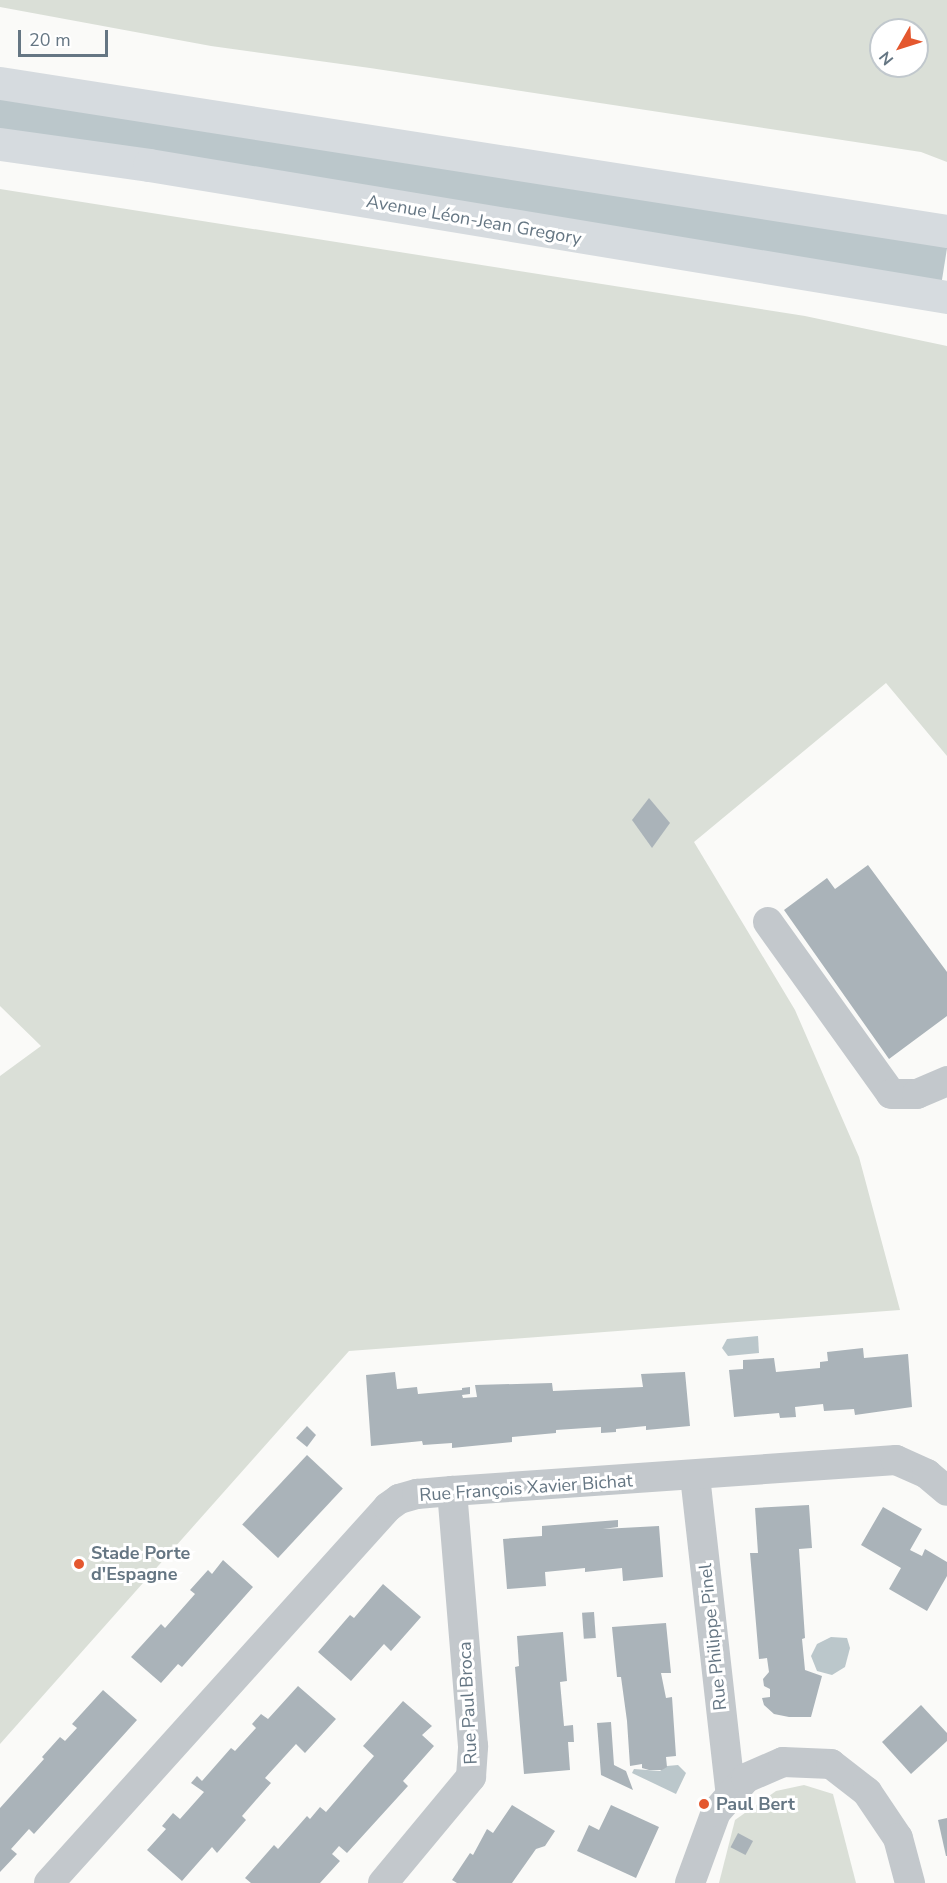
<!DOCTYPE html>
<meta charset="utf-8">
<style>
body{margin:0}
#map{position:relative;width:947px;height:1883px;overflow:hidden;background:#fafaf8;font-family:"Nunito Sans",sans-serif}
div>[style]{position:absolute}
.green>*{inset:0;background:#dadfd7}
.water>*{inset:0;background:#bbc7cb;transform-origin:0 0}
.building>*{inset:0;background:#aab3b9;transform-origin:0 0}
.street>*{height:30px;margin:-15px;padding:0 15px;transform-origin:15px;border-radius:15px;background:#c3c8cc}
.secondary>*{height:33px;margin:-16.5px;padding:0 16.5px;transform-origin:16.5px;border-radius:16.5px;background:#d6dbdf}
.dots>*{width:16px;height:16px;translate:-50% -50%;box-sizing:border-box;border:3px solid #fff;border-radius:50%}
span{translate:-50% -50%;white-space:nowrap;text-align:center;line-height:1.15;-webkit-text-stroke:6px #fff;paint-order:stroke}
.street-label{font-size:18px;color:#657683}
.poi-label{font-size:18px;color:#657683;font-weight:700}
.left{translate:0 -50%;text-align:left}
.north{position:absolute;left:869px;top:18px;width:60px;height:60px;box-sizing:border-box;background:#fff;border:2px solid #c1c8cd;border-radius:50%;rotate:231deg;font-size:16px;font-weight:700;line-height:24px;text-align:center;color:#657683}
.north::after{content:'';display:block;margin:auto;width:21px;height:27px;background:#e4572e;clip-path:polygon(50% 0,100% 100%,50% 72%,0 100%)}
.scale{position:absolute;left:18px;top:30px;width:90px;height:27px;box-sizing:border-box;border:3px solid #657683;border-top:0;padding-left:8px;font-size:18px;line-height:21px;white-space:nowrap;color:#657683;-webkit-text-stroke:4px #fff;paint-order:stroke}
</style>
<div id="map">
<div class="green">
<i style="clip-path:polygon(evenodd,0 0,947px 0,947px 162px,921px 152px,370px 68px,211px 46px,0 7px,0 0,881px 30px,917px 30px,917px 66px,881px 66px,881px 30px)"></i>
<i style="clip-path:polygon(0 189px,805px 316px,947px 346px,947px 756px,886px 683px,694px 842px,795px 1010px,859px 1157px,900px 1310px,349px 1351px,0 1744px,0 1076px,41px 1046px,0 1006px)"></i>
<i style="clip-path:polygon(804px 1785px,833px 1794px,856px 1883px,719px 1883px,735px 1820px,776px 1791px)"></i>
</div>
<div class="water">
<i style="left:0;top:97px;width:959px;height:39px;rotate:9deg"></i>
<i style="clip-path:polygon(758px 1336px,759px 1353px,728px 1356px,722px 1348px,727px 1339px)"></i>
<i style="clip-path:polygon(831px 1637px,847px 1638px,850px 1648px,845px 1667px,832px 1675px,817px 1671px,811px 1656px,817px 1644px)"></i>
<i style="clip-path:polygon(678px 1765px,686px 1773px,676px 1794px,632px 1773px,634px 1769px,660px 1771px,667px 1766px)"></i>
</div>
<div class="building">
<i style="clip-path:polygon(649px 798px,670px 823px,652px 848px,632px 820px)"></i>
<i style="clip-path:polygon(868px 865px,947px 972px,947px 1016px,889px 1059px,784px 910px,827px 878px,835px 889px)"></i>
<i style="clip-path:polygon(863px 1348px,864px 1358px,908px 1354px,912px 1407px,855px 1415px,854px 1409px,824px 1411px,823px 1404px,795px 1407px,796px 1417px,780px 1418px,779px 1413px,734px 1417px,729px 1370px,743px 1369px,743px 1360px,774px 1358px,776px 1372px,820px 1368px,820px 1362px,828px 1361px,827px 1352px)"></i>
<i style="clip-path:polygon(395px 1372px,397px 1389px,417px 1387px,418px 1394px,462px 1390px,462px 1388px,470px 1387px,470px 1394px,462px 1395px,463px 1398px,477px 1397px,475px 1385px,552px 1383px,553px 1391px,643px 1387px,641px 1374px,685px 1372px,690px 1426px,646px 1430px,646px 1426px,616px 1429px,616px 1432px,601px 1433px,601px 1427px,556px 1430px,556px 1433px,512px 1437px,512px 1442px,452px 1448px,452px 1443px,423px 1445px,422px 1441px,371px 1446px,366px 1375px)"></i>
<i style="clip-path:polygon(307px 1426px,316px 1435px,307px 1447px,296px 1438px)"></i>
<i style="left:307px;top:1455px;width:49px;height:95px;rotate:43deg"></i>
<i style="clip-path:polygon(809px 1505px,812px 1548px,799px 1549px,805px 1638px,802px 1639px,805px 1670px,822px 1676px,811px 1717px,789px 1717px,774px 1714px,764px 1705px,762px 1698px,770px 1697px,770px 1689px,764px 1686px,763px 1679px,769px 1672px,767px 1658px,759px 1659px,750px 1553px,758px 1553px,755px 1508px)"></i>
<i style="clip-path:polygon(883px 1507px,922px 1529px,910px 1550px,922px 1556px,925px 1549px,947px 1562px,947px 1576px,927px 1611px,889px 1589px,901px 1568px,861px 1545px)"></i>
<i style="clip-path:polygon(618px 1520px,618px 1527px,603px 1529px,659px 1526px,663px 1577px,623px 1581px,622px 1568px,585px 1572px,585px 1568px,545px 1572px,546px 1586px,507px 1589px,503px 1539px,542px 1536px,542px 1526px)"></i>
<i style="clip-path:polygon(223px 1560px,253px 1587px,182px 1667px,178px 1664px,161px 1683px,131px 1657px,161px 1624px,165px 1628px,195px 1594px,190px 1590px,208px 1570px,212px 1574px)"></i>
<i style="clip-path:polygon(383px 1584px,421px 1617px,391px 1651px,384px 1644px,351px 1681px,318px 1652px,350px 1615px,354px 1618px)"></i>
<i style="left:594px;top:1612px;width:26px;height:12px;rotate:86deg"></i>
<i style="clip-path:polygon(666px 1623px,671px 1673px,661px 1673px,666px 1698px,672px 1697px,676px 1756px,666px 1757px,667px 1767px,662px 1770px,649px 1770px,642px 1768px,642px 1764px,630px 1766px,627px 1721px,621px 1677px,617px 1677px,612px 1627px)"></i>
<i style="clip-path:polygon(563px 1632px,567px 1681px,560px 1682px,564px 1726px,573px 1725px,574px 1742px,568px 1742px,570px 1770px,524px 1774px,515px 1667px,519px 1666px,517px 1636px)"></i>
<i style="clip-path:polygon(298px 1686px,336px 1719px,305px 1753px,296px 1744px,265px 1778px,271px 1783px,242px 1816px,246px 1820px,217px 1853px,212px 1847px,182px 1881px,147px 1850px,166px 1829px,162px 1826px,173px 1813px,180px 1819px,204px 1792px,191px 1783px,197px 1776px,202px 1781px,231px 1748px,235px 1751px,256px 1728px,252px 1724px,261px 1714px,268px 1719px)"></i>
<i style="clip-path:polygon(103px 1690px,137px 1720px,34px 1834px,29px 1829px,11px 1849px,17px 1854px,0 1872px,0 1808px,44px 1759px,42px 1757px,60px 1737px,65px 1741px,77px 1728px,72px 1724px)"></i>
<i style="clip-path:polygon(403px 1701px,432px 1726px,422px 1735px,434px 1746px,403px 1781px,408px 1786px,347px 1853px,339px 1846px,332px 1854px,340px 1861px,320px 1883px,251px 1883px,245px 1878px,274px 1845px,278px 1849px,307px 1816px,310px 1819px,320px 1807px,326px 1812px,374px 1756px,363px 1746px)"></i>
<i style="clip-path:polygon(921px 1705px,947px 1733px,947px 1741px,911px 1774px,882px 1742px)"></i>
<i style="clip-path:polygon(611px 1722px,614px 1765px,626px 1771px,633px 1790px,601px 1775px,597px 1723px)"></i>
<i style="clip-path:polygon(512px 1805px,555px 1831px,545px 1846px,536px 1849px,512px 1883px,457px 1883px,452px 1880px,470px 1853px,473px 1855px,487px 1829px,493px 1833px)"></i>
<i style="clip-path:polygon(611px 1805px,659px 1827px,636px 1878px,577px 1851px,589px 1825px,599px 1830px)"></i>
<i style="clip-path:polygon(947px 1818px,947px 1856px,946px 1856px,938px 1820px)"></i>
<i style="left:738px;top:1833px;width:17px;height:16px;rotate:28deg"></i>
</div>
<div class="street">
<i style="left:768px;top:922px;width:211px;rotate:54.4deg"></i>
<i style="left:891px;top:1094px;width:26px"></i>
<i style="left:917px;top:1094px;width:33px;rotate:-23deg"></i>
<i style="left:695px;top:1476px;width:323px;rotate:83.6deg"></i>
<i style="left:49px;top:1883px;width:506px;rotate:-47.96deg"></i>
<i style="left:388px;top:1507px;width:14px;rotate:-36deg"></i>
<i style="left:399px;top:1499px;width:19px;rotate:-16deg"></i>
<i style="left:417px;top:1494px;width:35px;rotate:-5deg"></i>
<i style="left:452px;top:1491px;width:445px;rotate:-4deg"></i>
<i style="left:896px;top:1460px;width:34px;rotate:24deg"></i>
<i style="left:927px;top:1474px;width:26px;rotate:40deg"></i>
<i style="left:383px;top:1883px;width:138px;rotate:-50.3deg"></i>
<i style="left:471px;top:1777px;width:31px;rotate:-86deg"></i>
<i style="left:473px;top:1746px;width:256px;rotate:-94.7deg"></i>
<i style="left:690px;top:1883px;width:76px;rotate:-69.9deg"></i>
<i style="left:716px;top:1812px;width:45px;rotate:-48.6deg"></i>
<i style="left:746px;top:1778px;width:40px;rotate:-23.4deg"></i>
<i style="left:783px;top:1762px;width:48px;rotate:2.4deg"></i>
<i style="left:831px;top:1764px;width:46px;rotate:37.9deg"></i>
<i style="left:867px;top:1792px;width:55px;rotate:56deg"></i>
<i style="left:898px;top:1838px;width:47px;rotate:75.1deg"></i>
</div>
<div class="secondary">
<i style="left:0;top:83px;width:958px;rotate:8.88deg"></i>
<i style="left:0;top:144px;width:150px;rotate:8deg"></i>
<i style="left:149px;top:165px;width:809px;rotate:9.39deg"></i>
</div>
<div class="dots">
<i style="left:79px;top:1564px;background:#e4572e"></i>
<i style="left:704px;top:1804px;background:#e4572e"></i>
</div>
<div class="street-label">
<span style="left:474px;top:220px;rotate:10deg">Avenue Léon-Jean Gregory</span>
<span style="left:526px;top:1488px;rotate:-4deg">Rue François Xavier Bichat</span>
<span style="left:713px;top:1637px;rotate:-96deg">Rue Philippe Pinel</span>
<span style="left:468px;top:1703px;rotate:-93deg">Rue Paul Broca</span>
</div>
<div class="poi-label">
<span class="left" style="left:91px;top:1564px">Stade Porte<br>d'Espagne</span>
<span class="left" style="left:716px;top:1804px">Paul Bert</span>
</div>
<div class="north">N</div>
<div class="scale">20 m</div>
</div>
